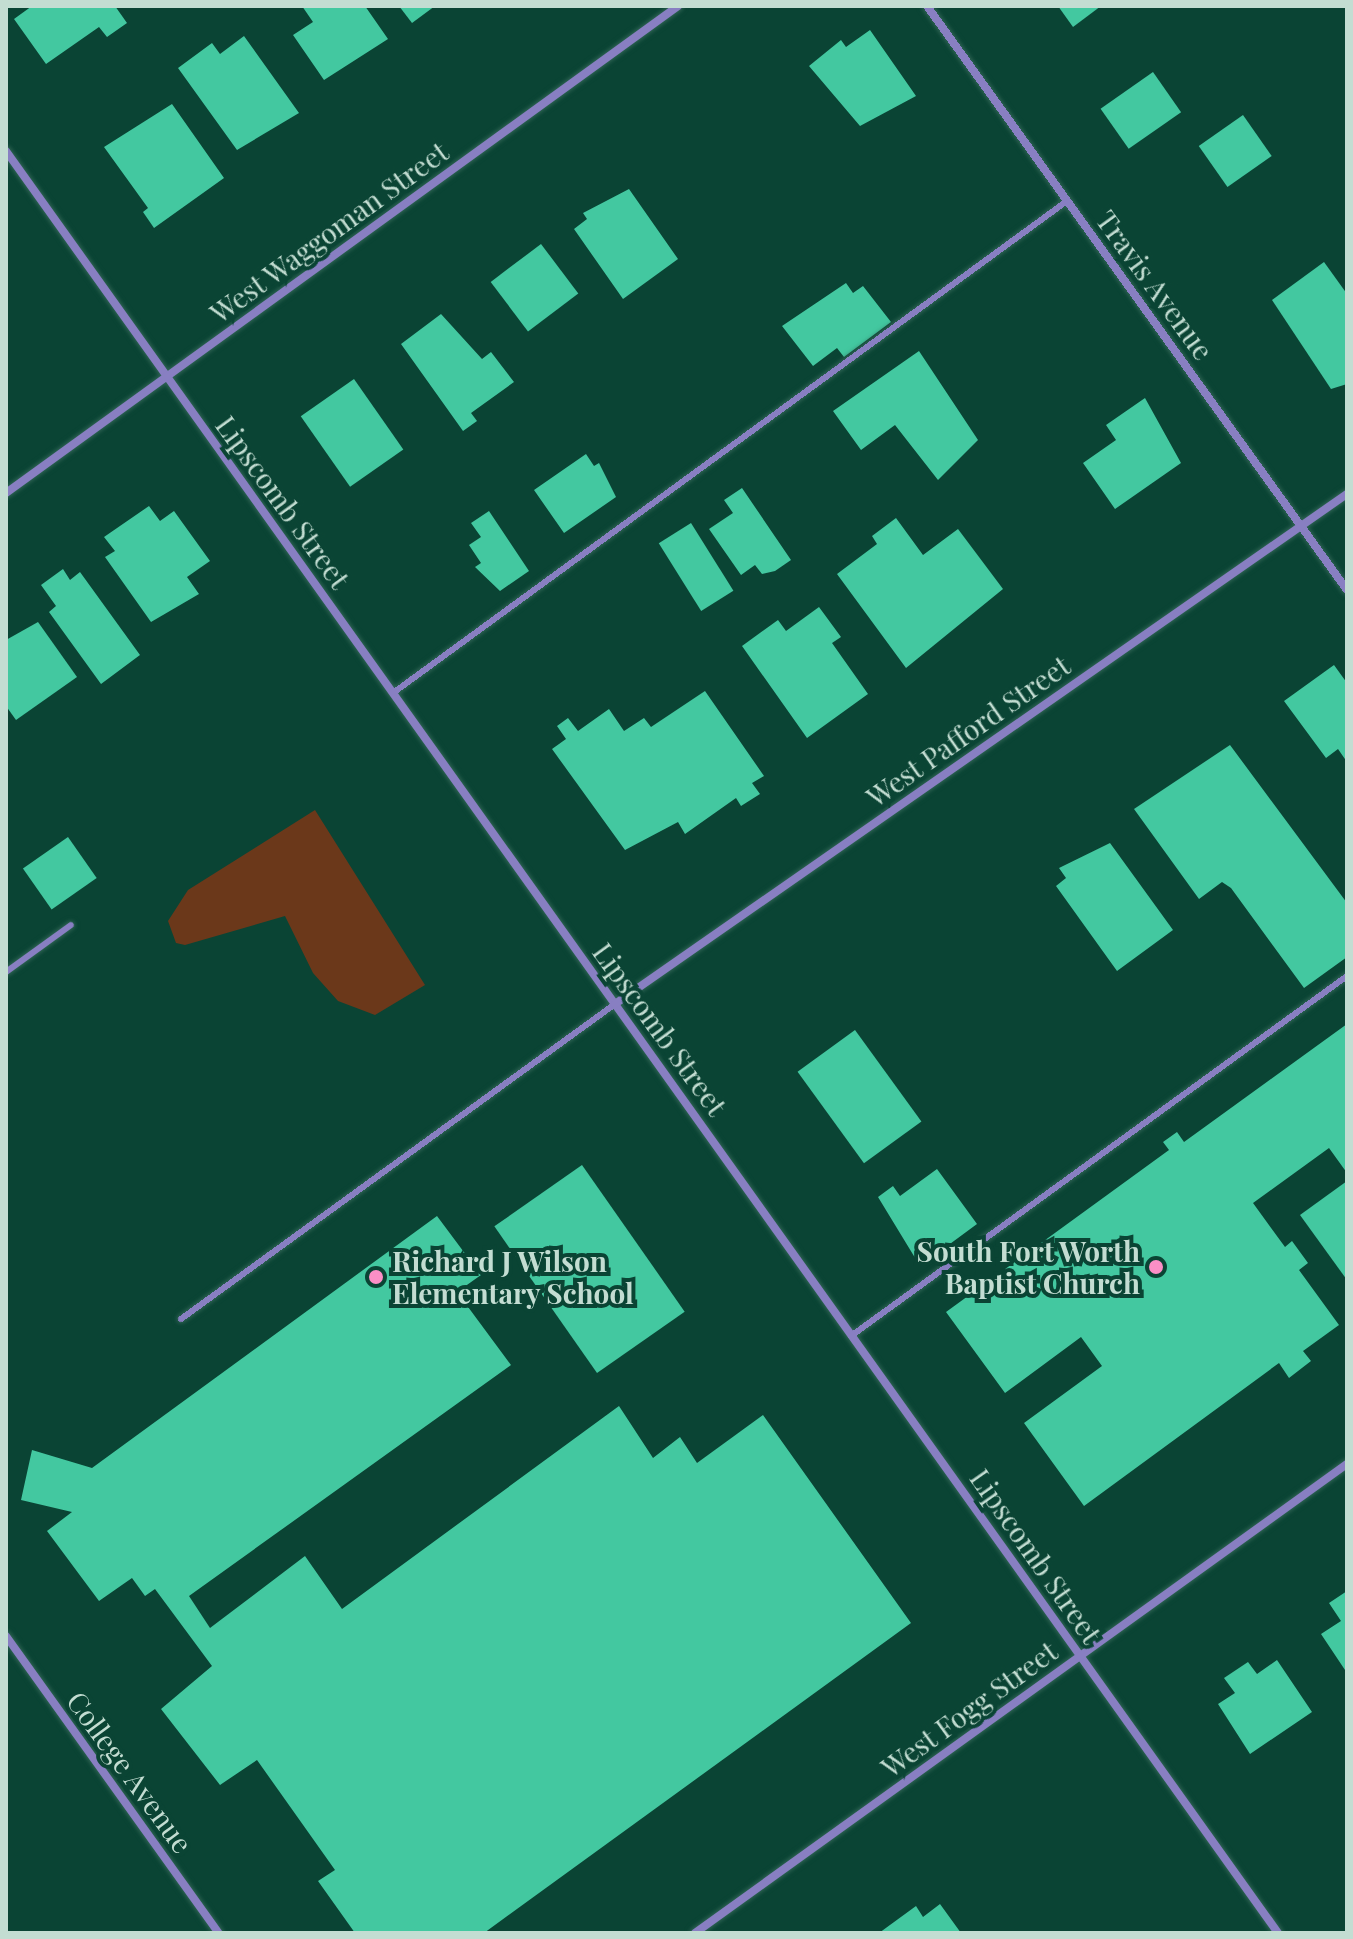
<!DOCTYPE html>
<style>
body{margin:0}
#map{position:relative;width:1353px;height:1939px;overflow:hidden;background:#0a4434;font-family:"Playfair Display",serif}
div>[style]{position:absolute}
.green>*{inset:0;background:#6b381a}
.building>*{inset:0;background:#43c8a0;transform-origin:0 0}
.roads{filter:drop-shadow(0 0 2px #2f6354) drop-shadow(0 0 2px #2f6354)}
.lane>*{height:6px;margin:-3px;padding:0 3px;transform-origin:3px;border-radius:3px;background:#887fc2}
.street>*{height:8px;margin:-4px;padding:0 4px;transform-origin:4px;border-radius:4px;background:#887fc2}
.dots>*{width:22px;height:22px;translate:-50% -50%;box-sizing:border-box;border:4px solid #0a4434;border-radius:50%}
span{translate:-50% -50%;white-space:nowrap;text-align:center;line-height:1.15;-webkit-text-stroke:8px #0a4434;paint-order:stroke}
.street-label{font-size:28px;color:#c3ddd2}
.poi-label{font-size:28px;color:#c3ddd2;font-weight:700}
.right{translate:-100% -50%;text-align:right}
.left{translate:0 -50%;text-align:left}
.frame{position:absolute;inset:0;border:8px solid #c3ddd2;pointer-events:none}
</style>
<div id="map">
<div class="green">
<i style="clip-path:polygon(315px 810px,425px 985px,375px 1015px,338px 1001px,313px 973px,285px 916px,185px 945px,176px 943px,168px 921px,188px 890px)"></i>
</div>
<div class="building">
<i style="clip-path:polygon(32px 6px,115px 6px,127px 23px,107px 37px,99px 27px,46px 64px,14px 19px)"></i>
<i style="clip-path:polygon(302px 6px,365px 6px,388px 39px,324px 80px,293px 35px,313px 22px)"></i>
<i style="clip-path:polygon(399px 6px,435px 6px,412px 23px)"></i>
<i style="clip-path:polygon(1058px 6px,1101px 6px,1073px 27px)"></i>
<i style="clip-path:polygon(870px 30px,916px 96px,860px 126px,809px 66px,841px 40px,846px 47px)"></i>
<i style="clip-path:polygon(244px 36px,299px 113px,237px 150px,178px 68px,212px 43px,220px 54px)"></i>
<i style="left:1153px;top:72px;width:49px;height:64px;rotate:55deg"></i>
<i style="clip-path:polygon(172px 104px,224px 178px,154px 228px,143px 212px,148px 208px,104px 147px)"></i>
<i style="left:1243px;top:115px;width:50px;height:54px;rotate:55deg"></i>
<i style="clip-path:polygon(629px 189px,678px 259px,623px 299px,574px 229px,587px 219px,583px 213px)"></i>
<i style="left:541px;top:244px;width:62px;height:63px;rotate:53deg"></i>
<i style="clip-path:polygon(1324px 262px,1347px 294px,1347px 384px,1331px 389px,1272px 300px)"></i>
<i style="clip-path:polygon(846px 283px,853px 293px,863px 286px,891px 322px,844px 357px,837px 348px,813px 366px,782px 326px)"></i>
<i style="clip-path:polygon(441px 314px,482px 359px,491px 352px,514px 382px,471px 413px,477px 421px,463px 431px,401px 344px)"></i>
<i style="clip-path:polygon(919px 351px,978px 440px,938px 480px,895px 425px,861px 450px,833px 411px)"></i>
<i style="left:354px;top:379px;width:86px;height:65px;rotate:55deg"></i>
<i style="clip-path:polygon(1145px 398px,1181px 463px,1115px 509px,1083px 463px,1116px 440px,1106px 425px)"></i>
<i style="clip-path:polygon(586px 454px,594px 466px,599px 463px,616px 497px,564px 533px,534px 490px)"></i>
<i style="clip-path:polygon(742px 488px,791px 560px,775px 571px,762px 574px,755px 565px,741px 575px,709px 529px,733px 513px,724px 500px)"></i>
<i style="clip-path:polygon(149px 506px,160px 521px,174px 511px,210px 561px,187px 577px,199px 594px,151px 622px,105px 557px,115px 551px,104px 537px)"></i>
<i style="clip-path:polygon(489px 511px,529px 571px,500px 591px,475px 567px,481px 563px,469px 545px,481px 537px,471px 523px)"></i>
<i style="clip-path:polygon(896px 518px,923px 555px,958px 529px,1003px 589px,906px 668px,837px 574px,877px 544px,872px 536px)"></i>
<i style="left:691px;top:523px;width:80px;height:38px;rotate:58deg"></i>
<i style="clip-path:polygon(63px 569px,70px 580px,80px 572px,140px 655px,101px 684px,49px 612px,56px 606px,41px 585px)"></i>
<i style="clip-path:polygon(819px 607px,841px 637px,832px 643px,868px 694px,807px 738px,742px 646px,778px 620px,786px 631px)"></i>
<i style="clip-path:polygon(38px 622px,77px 677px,16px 720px,6px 706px,6px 640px)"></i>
<i style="clip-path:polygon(1334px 665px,1347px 683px,1347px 762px,1338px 749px,1326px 758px,1284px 701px)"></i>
<i style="clip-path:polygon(705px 691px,764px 776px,752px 783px,760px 794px,741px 806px,736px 798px,685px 834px,678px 822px,625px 850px,552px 749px,566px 739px,557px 726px,568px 718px,578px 731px,609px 709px,624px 731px,644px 718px,651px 727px)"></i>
<i style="clip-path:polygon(1230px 745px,1347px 903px,1347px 957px,1304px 988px,1231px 888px,1222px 882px,1199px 899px,1134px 809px)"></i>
<i style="left:68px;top:837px;width:50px;height:55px;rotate:55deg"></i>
<i style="clip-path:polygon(1110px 843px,1173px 930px,1117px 971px,1056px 886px,1066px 878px,1059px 868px)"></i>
<i style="clip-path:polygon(1347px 1024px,1347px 1173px,1329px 1148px,1253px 1203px,1285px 1247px,1292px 1241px,1308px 1263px,1299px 1270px,1339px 1325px,1303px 1351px,1311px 1361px,1289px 1378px,1279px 1363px,1084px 1506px,1024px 1423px,1102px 1366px,1081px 1337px,1005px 1393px,946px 1312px,1169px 1150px,1163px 1142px,1177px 1132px,1184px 1142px)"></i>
<i style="left:855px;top:1030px;width:113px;height:71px;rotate:54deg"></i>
<i style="left:582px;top:1165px;width:179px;height:107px;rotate:55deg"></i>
<i style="clip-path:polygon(937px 1169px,977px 1224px,920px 1266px,878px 1197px,893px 1186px,900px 1196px)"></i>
<i style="clip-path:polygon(1347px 1181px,1347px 1280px,1300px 1215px)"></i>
<i style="clip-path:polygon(437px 1216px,481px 1275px,457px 1292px,511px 1365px,189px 1596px,210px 1628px,305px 1556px,342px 1609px,619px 1406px,653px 1458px,680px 1437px,697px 1463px,763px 1415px,911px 1623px,484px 1933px,355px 1933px,318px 1881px,335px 1870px,257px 1760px,220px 1785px,161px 1709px,212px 1666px,155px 1589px,145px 1596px,132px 1578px,99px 1601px,47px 1531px,72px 1512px,21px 1500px,32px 1450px,92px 1468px)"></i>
<i style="clip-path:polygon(1347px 1591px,1347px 1673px,1321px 1634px,1341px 1621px,1329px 1603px)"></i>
<i style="clip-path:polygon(1277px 1660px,1312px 1712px,1250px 1754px,1218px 1704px,1235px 1693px,1224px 1678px,1248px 1662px,1257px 1674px)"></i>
<i style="clip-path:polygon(940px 1904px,961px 1933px,879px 1933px,916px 1906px,923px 1917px)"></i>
</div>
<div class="roads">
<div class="lane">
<i style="left:393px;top:693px;width:834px;rotate:-36.13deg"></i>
<i style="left:6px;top:972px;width:80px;rotate:-35.9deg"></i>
<i style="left:181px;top:1319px;width:536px;rotate:-35.97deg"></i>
<i style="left:851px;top:1336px;width:613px;rotate:-35.97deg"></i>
</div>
<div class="street">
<i style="left:927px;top:6px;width:719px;rotate:54.28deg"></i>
<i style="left:6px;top:151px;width:2189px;rotate:54.48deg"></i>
<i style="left:6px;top:493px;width:830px;rotate:-35.93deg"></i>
<i style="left:615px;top:1004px;width:892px;rotate:-34.87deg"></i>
<i style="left:6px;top:1636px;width:365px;rotate:54.4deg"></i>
<i style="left:695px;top:1933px;width:803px;rotate:-35.73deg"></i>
</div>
</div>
<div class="dots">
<i style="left:1156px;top:1267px;background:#fb8fc6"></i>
<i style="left:376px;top:1277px;background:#fb8fc6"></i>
</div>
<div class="street-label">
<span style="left:329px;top:232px;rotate:-36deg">West Waggoman Street</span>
<span style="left:1155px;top:285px;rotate:54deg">Travis Avenue</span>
<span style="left:283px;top:502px;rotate:54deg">Lipscomb Street</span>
<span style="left:968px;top:731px;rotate:-35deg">West Pafford Street</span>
<span style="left:660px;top:1029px;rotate:54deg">Lipscomb Street</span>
<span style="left:1036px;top:1556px;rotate:55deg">Lipscomb Street</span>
<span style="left:969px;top:1709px;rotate:-36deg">West Fogg Street</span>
<span style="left:130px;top:1772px;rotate:54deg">College Avenue</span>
</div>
<div class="poi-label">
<span class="right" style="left:1140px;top:1267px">South Fort Worth<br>Baptist Church</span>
<span class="left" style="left:392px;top:1277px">Richard J Wilson<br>Elementary School</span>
</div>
<div class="frame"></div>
</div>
